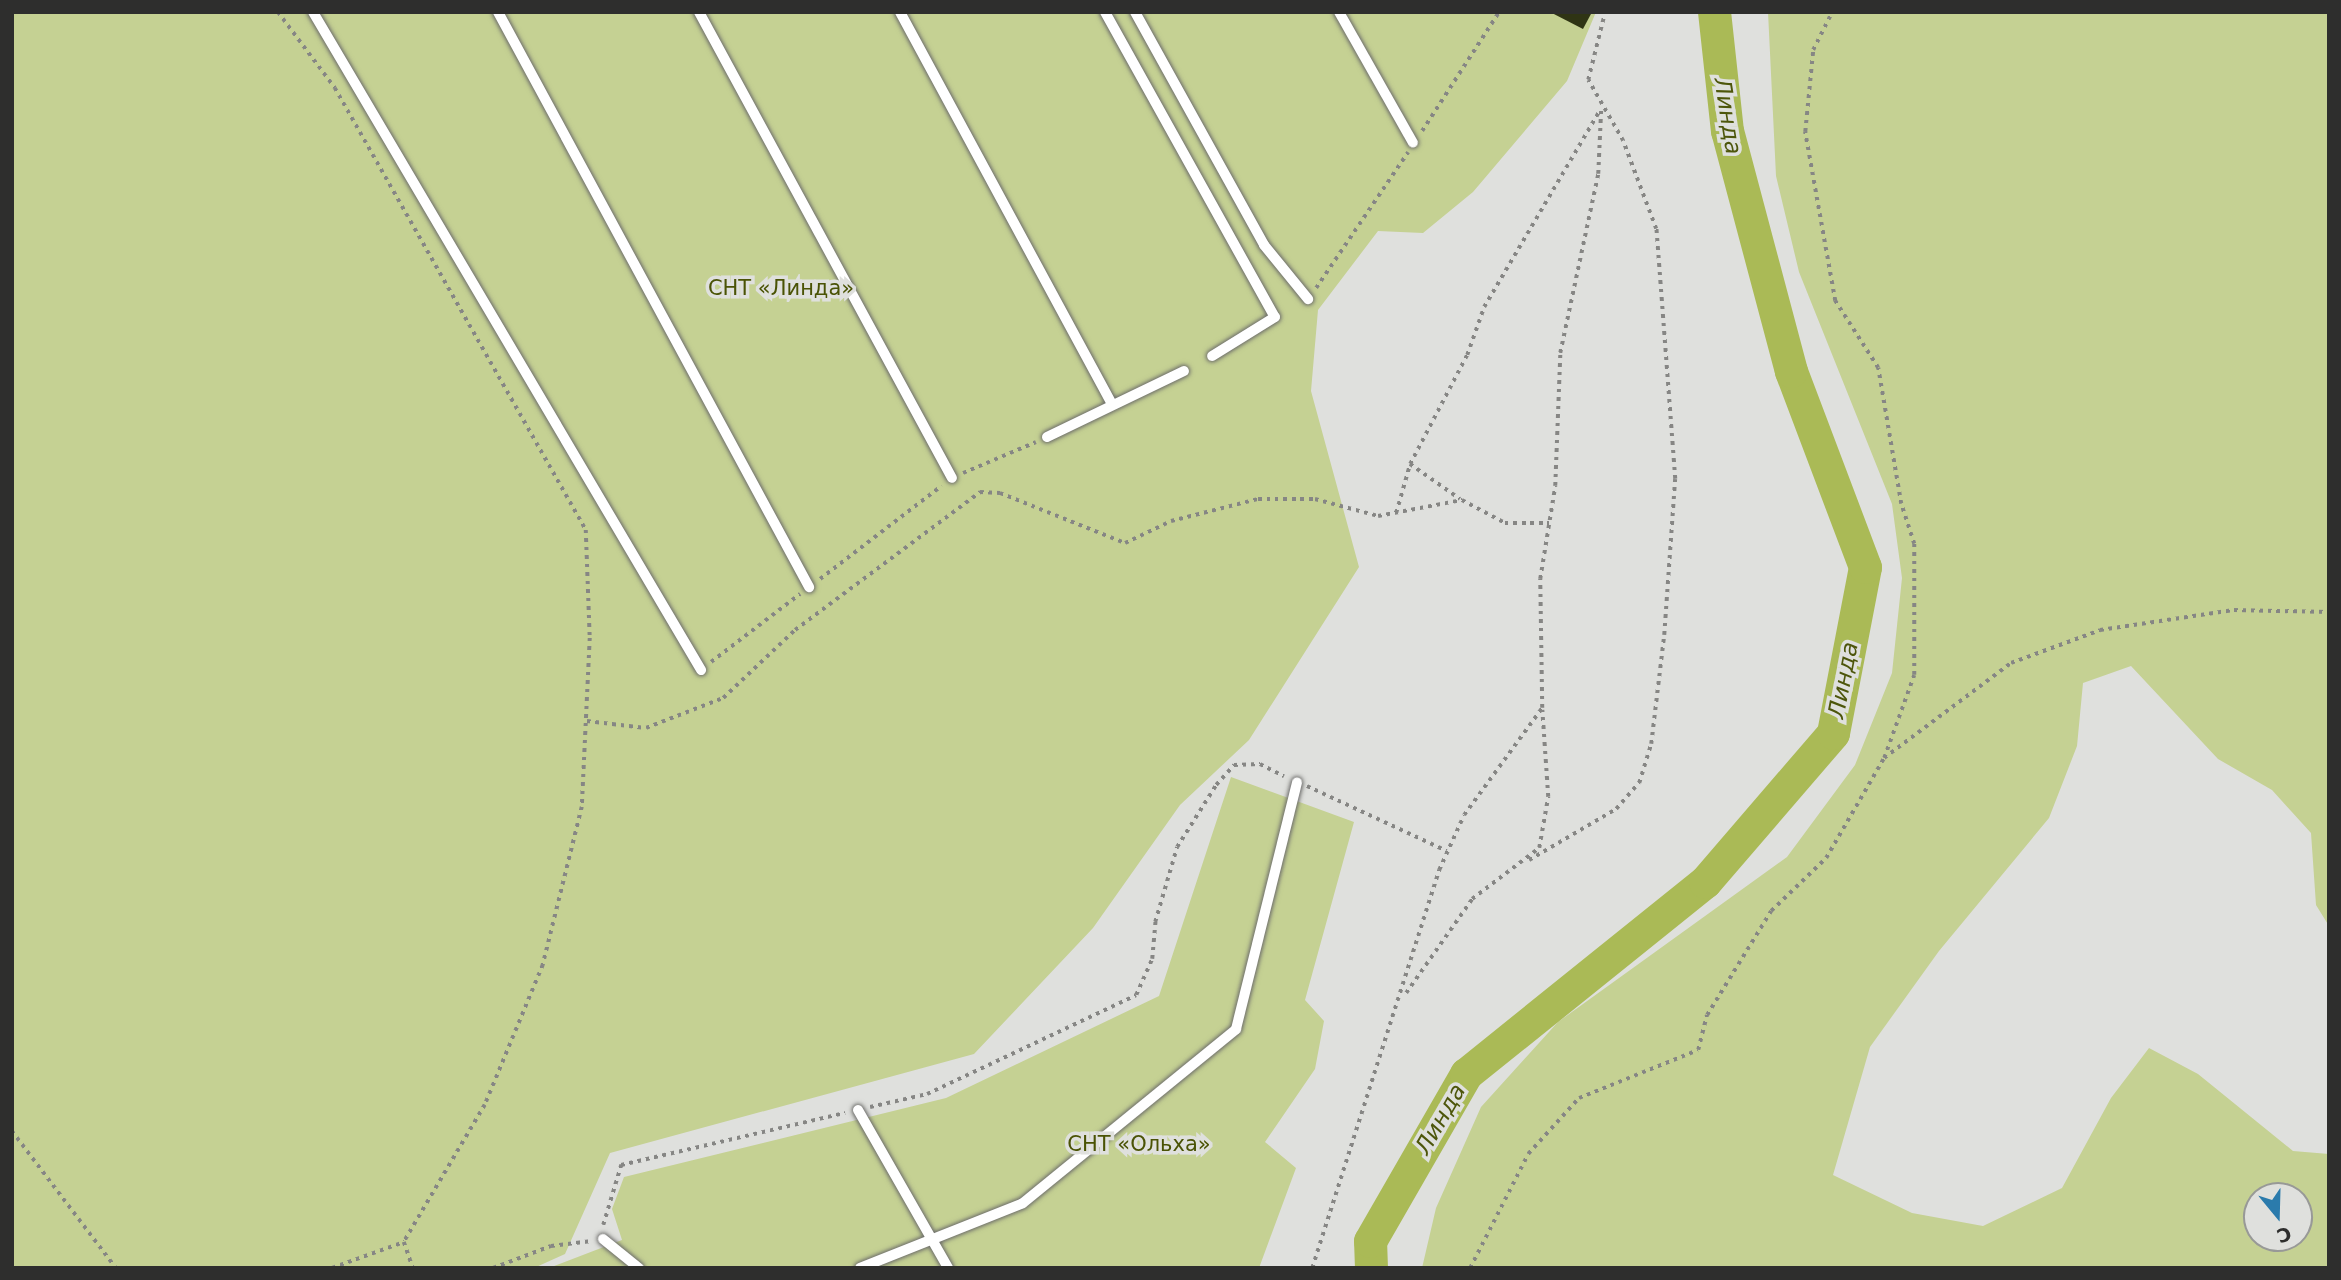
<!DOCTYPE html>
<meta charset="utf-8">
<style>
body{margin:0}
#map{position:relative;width:2341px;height:1280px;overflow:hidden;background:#dfe0dd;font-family:"DejaVu Sans",sans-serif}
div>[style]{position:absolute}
.green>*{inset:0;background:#c5d193}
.river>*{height:33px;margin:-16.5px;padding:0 16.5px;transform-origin:16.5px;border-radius:16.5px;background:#aaba56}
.building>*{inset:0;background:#2f3414}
.path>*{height:3.5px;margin-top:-1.75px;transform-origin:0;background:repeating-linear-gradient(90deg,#868684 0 3.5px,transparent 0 8.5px)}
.roads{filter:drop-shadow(0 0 2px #6d6d6b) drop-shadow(0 0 2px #6d6d6b)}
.lane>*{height:10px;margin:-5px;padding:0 5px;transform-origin:5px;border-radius:5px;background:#fff}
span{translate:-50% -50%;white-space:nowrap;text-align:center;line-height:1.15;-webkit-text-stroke:7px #dfe0dd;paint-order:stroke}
.park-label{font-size:21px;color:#4a5305}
.water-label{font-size:23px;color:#4d560b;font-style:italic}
.frame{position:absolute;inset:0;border:14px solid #2e2e2d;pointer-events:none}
.north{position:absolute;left:2243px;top:1182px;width:70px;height:70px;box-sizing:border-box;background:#dfe0dd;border:2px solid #989997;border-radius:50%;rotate:161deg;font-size:19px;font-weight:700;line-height:28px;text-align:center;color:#2e2e2d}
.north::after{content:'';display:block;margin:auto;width:24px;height:32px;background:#2b7bac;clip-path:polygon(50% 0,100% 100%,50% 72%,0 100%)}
</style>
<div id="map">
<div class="green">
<i style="clip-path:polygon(12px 12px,1596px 12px,1567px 81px,1473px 192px,1423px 233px,1378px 231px,1318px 310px,1311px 391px,1359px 567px,1249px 740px,1180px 805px,1093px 928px,974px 1054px,610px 1153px,565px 1254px,534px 1268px,12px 1268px)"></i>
<i style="clip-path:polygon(evenodd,1768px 12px,2329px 12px,2329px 926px,2316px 905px,2311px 833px,2272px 790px,2218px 759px,2131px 666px,2083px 683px,2077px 746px,2049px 818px,1939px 951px,1870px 1047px,1833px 1175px,1912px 1213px,1983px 1226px,2062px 1188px,2111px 1098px,2149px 1048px,2198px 1074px,2293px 1151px,2329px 1154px,2329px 1268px,1422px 1268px,1436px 1208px,1481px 1107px,1558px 1022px,1787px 857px,1855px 765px,1892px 673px,1902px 578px,1892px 504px,1799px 272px,1776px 176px,1768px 12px,2299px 1196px,2299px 1238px,2257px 1238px,2257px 1196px,2299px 1196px)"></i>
<i style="clip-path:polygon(1231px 777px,1354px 822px,1305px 1000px,1324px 1021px,1315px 1069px,1265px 1142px,1296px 1168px,1259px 1268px,549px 1268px,622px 1240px,612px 1209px,624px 1177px,946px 1098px,1159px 996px)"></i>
</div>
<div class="river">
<i style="left:1371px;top:1268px;width:27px;rotate:-92deg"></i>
<i style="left:1370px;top:1241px;width:193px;rotate:-60.1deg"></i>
<i style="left:1466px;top:1074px;width:307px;rotate:-38.8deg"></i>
<i style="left:1705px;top:882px;width:196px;rotate:-49.3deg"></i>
<i style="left:1833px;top:733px;width:169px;rotate:-79.1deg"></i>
<i style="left:1865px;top:567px;width:210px;rotate:-110.7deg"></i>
<i style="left:1791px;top:371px;width:248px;rotate:-104.9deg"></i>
<i style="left:1727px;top:131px;width:120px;rotate:-96.2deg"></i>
</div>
<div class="building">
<i style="clip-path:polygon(1550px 12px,1592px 12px,1583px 29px)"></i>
</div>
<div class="path">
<i style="left:278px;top:12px;width:95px;rotate:53.1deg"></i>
<i style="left:335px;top:88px;width:508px;rotate:60.41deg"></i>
<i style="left:586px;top:530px;width:108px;rotate:87.9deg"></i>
<i style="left:590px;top:638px;width:169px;rotate:92.7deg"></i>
<i style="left:582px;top:807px;width:163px;rotate:103.9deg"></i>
<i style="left:543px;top:965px;width:152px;rotate:112.5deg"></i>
<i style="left:485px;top:1105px;width:159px;rotate:120.6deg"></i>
<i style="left:404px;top:1242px;width:28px;rotate:71deg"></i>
<i style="left:1422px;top:131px;width:142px;rotate:-57.1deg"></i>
<i style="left:1316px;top:288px;width:164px;rotate:-55.9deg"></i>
<i style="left:1410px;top:464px;width:61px;rotate:35deg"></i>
<i style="left:963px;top:473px;width:79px;rotate:-23deg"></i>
<i style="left:1396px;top:513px;width:51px;rotate:-74.1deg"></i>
<i style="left:1410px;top:464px;width:123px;rotate:-62.4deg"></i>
<i style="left:1467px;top:355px;width:51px;rotate:-70.5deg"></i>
<i style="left:1484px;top:307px;width:229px;rotate:-59.5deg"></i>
<i style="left:820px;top:579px;width:153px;rotate:-37.5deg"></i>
<i style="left:711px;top:662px;width:112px;rotate:-37.4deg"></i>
<i style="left:587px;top:721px;width:59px;rotate:6.8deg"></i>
<i style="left:646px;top:728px;width:83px;rotate:-21.3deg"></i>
<i style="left:723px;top:698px;width:99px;rotate:-43.4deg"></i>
<i style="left:795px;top:630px;width:231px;rotate:-36.7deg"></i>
<i style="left:980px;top:492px;width:20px;rotate:3deg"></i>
<i style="left:1000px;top:493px;width:135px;rotate:21.8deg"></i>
<i style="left:1125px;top:543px;width:51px;rotate:-25.6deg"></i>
<i style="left:1171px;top:521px;width:90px;rotate:-14.2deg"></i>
<i style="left:1258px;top:499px;width:57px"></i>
<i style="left:1315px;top:499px;width:65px;rotate:15.1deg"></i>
<i style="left:1378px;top:516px;width:86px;rotate:-10.8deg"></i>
<i style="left:1462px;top:500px;width:49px;rotate:28.1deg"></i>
<i style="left:1505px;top:523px;width:44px"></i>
<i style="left:1884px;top:758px;width:159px;rotate:-36.8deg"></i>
<i style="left:2011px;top:663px;width:95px;rotate:-20.3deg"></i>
<i style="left:2100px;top:630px;width:135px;rotate:-8.5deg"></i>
<i style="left:2234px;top:610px;width:95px;rotate:1.2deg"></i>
<i style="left:1307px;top:786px;width:154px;rotate:24.9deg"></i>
<i style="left:1529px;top:860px;width:101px;rotate:-30.4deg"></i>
<i style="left:1616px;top:809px;width:35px;rotate:-49deg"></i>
<i style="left:1639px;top:783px;width:41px;rotate:-72.9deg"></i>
<i style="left:1651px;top:744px;width:110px;rotate:-83.2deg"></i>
<i style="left:1664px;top:635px;width:156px;rotate:-86deg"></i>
<i style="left:1675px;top:479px;width:251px;rotate:-94.3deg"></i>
<i style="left:1656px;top:229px;width:94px;rotate:-110.6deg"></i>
<i style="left:1623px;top:141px;width:70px;rotate:-119.8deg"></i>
<i style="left:1588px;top:80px;width:70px;rotate:-76deg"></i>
<i style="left:1406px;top:993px;width:115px;rotate:-54.9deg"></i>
<i style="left:1472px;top:899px;width:84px;rotate:-37.3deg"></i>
<i style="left:1539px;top:848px;width:52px;rotate:-80deg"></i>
<i style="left:1548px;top:797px;width:87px;rotate:-93.9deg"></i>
<i style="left:870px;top:1107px;width:58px;rotate:-12.8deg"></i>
<i style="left:927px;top:1094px;width:231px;rotate:-25.3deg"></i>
<i style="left:1136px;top:995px;width:39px;rotate:-66deg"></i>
<i style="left:1152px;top:959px;width:37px;rotate:-85deg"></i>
<i style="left:1155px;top:922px;width:78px;rotate:-73.7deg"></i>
<i style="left:1177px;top:847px;width:73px;rotate:-57.8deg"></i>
<i style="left:1216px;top:785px;width:27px;rotate:-48deg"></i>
<i style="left:1234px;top:765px;width:26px;rotate:-2deg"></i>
<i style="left:1260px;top:764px;width:27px;rotate:27deg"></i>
<i style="left:12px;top:1131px;width:172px;rotate:52.8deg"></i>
<i style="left:603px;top:1225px;width:63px;rotate:-73.3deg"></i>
<i style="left:621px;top:1165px;width:230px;rotate:-13.1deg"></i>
<i style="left:332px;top:1268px;width:77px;rotate:-19.9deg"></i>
<i style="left:493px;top:1268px;width:62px;rotate:-20.8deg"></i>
<i style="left:551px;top:1246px;width:41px;rotate:-7deg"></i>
<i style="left:1312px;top:1268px;width:418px;rotate:-72.3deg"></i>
<i style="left:1439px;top:870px;width:60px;rotate:-65.6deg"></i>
<i style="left:1464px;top:815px;width:132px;rotate:-53.9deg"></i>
<i style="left:1542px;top:708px;width:129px;rotate:-90.9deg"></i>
<i style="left:1540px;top:579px;width:94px;rotate:-80.8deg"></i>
<i style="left:1555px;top:486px;width:133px;rotate:-87.8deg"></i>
<i style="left:1560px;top:353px;width:183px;rotate:-78deg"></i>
<i style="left:1598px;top:174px;width:65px;rotate:-87.4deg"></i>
<i style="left:1470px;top:1268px;width:128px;rotate:-63deg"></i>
<i style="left:1528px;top:1154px;width:76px;rotate:-47.7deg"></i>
<i style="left:1579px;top:1098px;width:128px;rotate:-22deg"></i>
<i style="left:1698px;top:1050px;width:36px;rotate:-76deg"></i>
<i style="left:1707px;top:1015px;width:122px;rotate:-58.4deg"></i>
<i style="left:1771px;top:911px;width:76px;rotate:-43.9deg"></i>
<i style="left:1826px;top:858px;width:116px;rotate:-59.9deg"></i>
<i style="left:1884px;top:758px;width:88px;rotate:-70.1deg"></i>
<i style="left:1914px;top:675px;width:131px;rotate:-90deg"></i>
<i style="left:1914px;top:544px;width:42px;rotate:-108deg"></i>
<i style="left:1901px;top:504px;width:138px;rotate:-99.6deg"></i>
<i style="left:1878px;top:368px;width:80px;rotate:-122.7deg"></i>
<i style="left:1835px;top:301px;width:172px;rotate:-100.1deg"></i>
<i style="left:1805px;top:132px;width:82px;rotate:-84.4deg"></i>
<i style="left:1813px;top:50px;width:42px;rotate:-63.4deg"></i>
</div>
<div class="roads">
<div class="lane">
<i style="left:313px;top:12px;width:764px;rotate:59.47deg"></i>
<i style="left:498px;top:12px;width:654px;rotate:61.59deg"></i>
<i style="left:699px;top:12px;width:530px;rotate:61.5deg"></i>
<i style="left:900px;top:12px;width:444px;rotate:61.6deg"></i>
<i style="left:1105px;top:12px;width:349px;rotate:60.9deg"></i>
<i style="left:1275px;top:317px;width:74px;rotate:148.2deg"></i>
<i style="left:1135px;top:12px;width:266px;rotate:61deg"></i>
<i style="left:1264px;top:245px;width:70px;rotate:50.8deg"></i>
<i style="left:1339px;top:12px;width:150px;rotate:60.5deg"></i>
<i style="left:1047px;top:437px;width:152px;rotate:-25.7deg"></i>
<i style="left:858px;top:1110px;width:182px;rotate:60.3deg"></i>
<i style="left:603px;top:1239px;width:46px;rotate:38.9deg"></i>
<i style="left:860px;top:1268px;width:175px;rotate:-21.7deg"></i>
<i style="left:1023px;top:1203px;width:275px;rotate:-39.2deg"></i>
<i style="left:1236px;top:1029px;width:254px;rotate:-76.1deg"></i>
</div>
</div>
<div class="park-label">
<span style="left:781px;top:288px">СНТ «Линда»</span>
<span style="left:1139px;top:1144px">СНТ «Ольха»</span>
</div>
<div class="water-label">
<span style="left:1728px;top:116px;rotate:81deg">Линда</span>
<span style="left:1843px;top:680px;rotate:-79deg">Линда</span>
<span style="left:1440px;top:1119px;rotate:-60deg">Линда</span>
</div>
<div class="frame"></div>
<div class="north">С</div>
</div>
